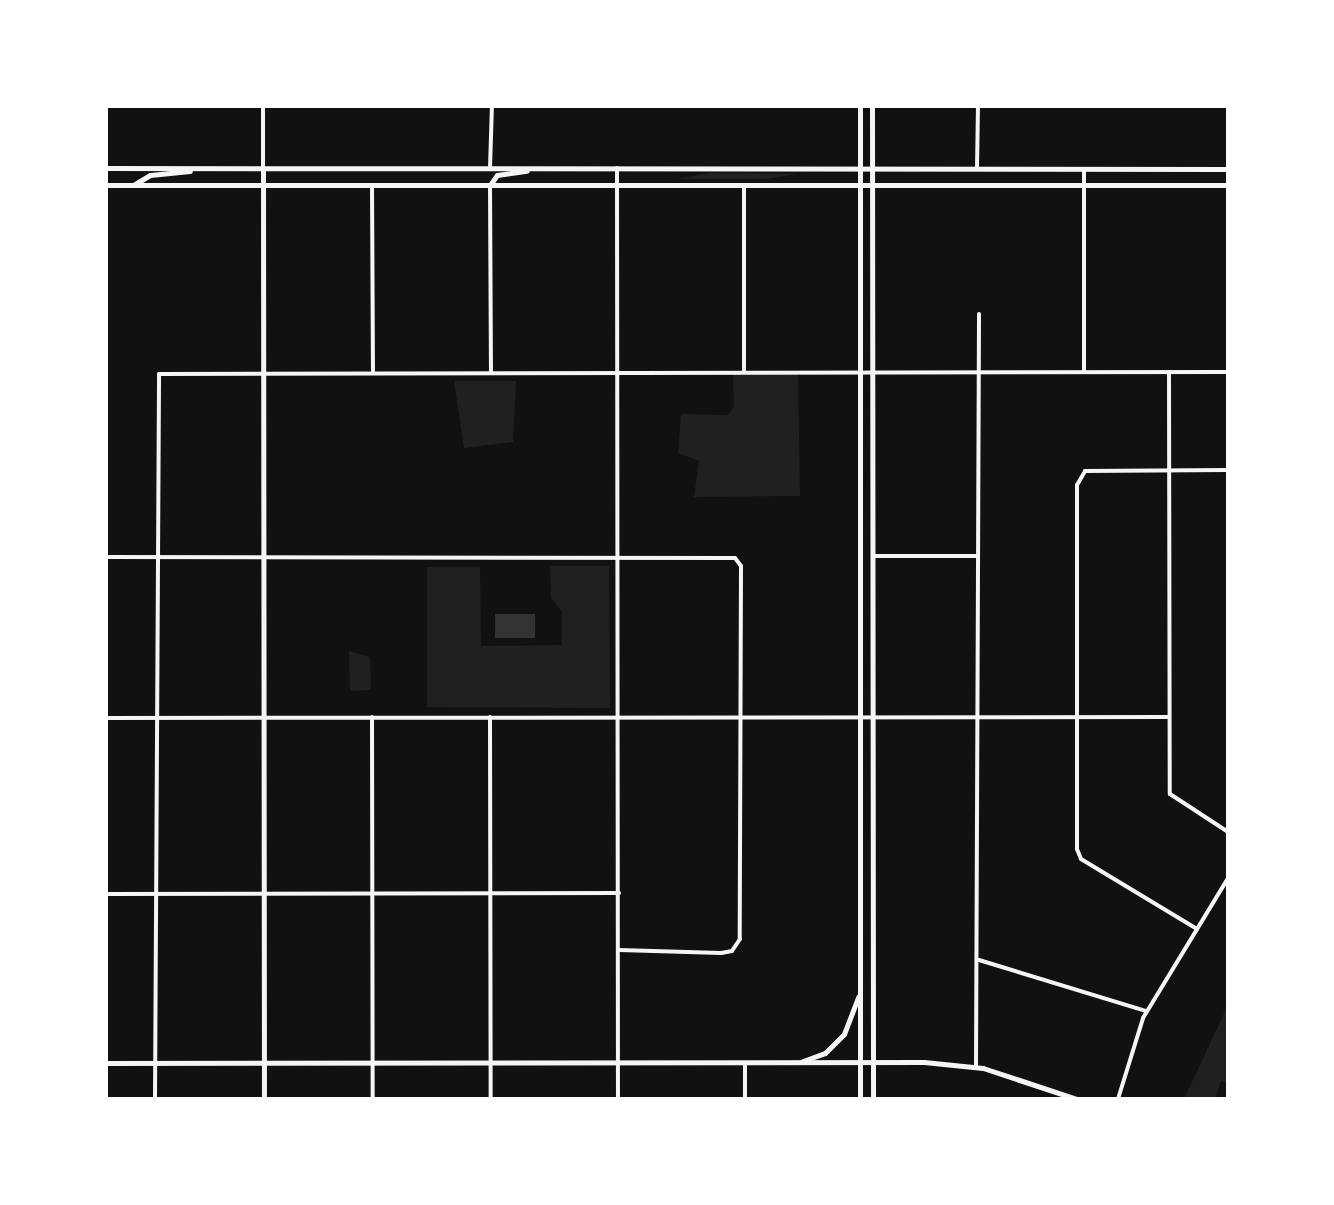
<!DOCTYPE html>
<style>
body{margin:0}
#map{position:relative;width:1334px;height:1205px;overflow:hidden;background:#111;font-family:Ubuntu,sans-serif}
div>[style]{position:absolute}
.green>*{inset:0;background:#202020}
.water>*{inset:0;background:#333;transform-origin:0 0}
.minor>*{height:4px;margin:-2px;padding:0 2px;transform-origin:2px;border-radius:2px;background:#f5f5f5}
.tertiary>*{height:5px;margin:-2.5px;padding:0 2.5px;transform-origin:2.5px;border-radius:2.5px;background:#f5f5f5}
.secondary>*{height:5px;margin:-2.5px;padding:0 2.5px;transform-origin:2.5px;border-radius:2.5px;background:#f5f5f5}
span{translate:-50% -50%;white-space:nowrap;text-align:center;line-height:1.15;-webkit-text-stroke:8px #fff;paint-order:stroke}
.frame{position:absolute;inset:0;border:108px solid #fff;pointer-events:none}
</style>
<div id="map">
<div class="green">
<i style="clip-path:polygon(709px 173px,797px 174px,767px 179px,676px 179px)"></i>
<i style="clip-path:polygon(733px 372px,798px 372px,800px 496px,694px 497px,699px 461px,678px 453px,681px 414px,728px 415px,734px 406px)"></i>
<i style="clip-path:polygon(454px 381px,516px 381px,513px 442px,464px 448px)"></i>
<i style="clip-path:polygon(550px 566px,609px 566px,610px 708px,427px 707px,427px 567px,480px 567px,481px 646px,562px 645px,562px 612px,551px 598px)"></i>
<i style="clip-path:polygon(349px 651px,370px 657px,371px 690px,350px 691px)"></i>
<i style="clip-path:polygon(1228px 1005px,1228px 1083px,1221px 1081px,1215px 1099px,1184px 1099px)"></i>
</div>
<div class="water">
<i style="left:495px;top:614px;width:40px;height:24px"></i>
</div>
<div class="minor">
<i style="left:263px;top:106px;width:62px;rotate:90deg"></i>
<i style="left:490px;top:168px;width:62px;rotate:-88.2deg"></i>
<i style="left:617px;top:168px;width:931px;rotate:89.94deg"></i>
<i style="left:977px;top:169px;width:63px;rotate:-89.1deg"></i>
<i style="left:1084px;top:169px;width:202px;rotate:90deg"></i>
<i style="left:372px;top:185px;width:186px;rotate:89.7deg"></i>
<i style="left:490px;top:185px;width:187px;rotate:89.7deg"></i>
<i style="left:744px;top:187px;width:185px;rotate:90deg"></i>
<i style="left:1169px;top:372px;width:422px;rotate:89.9deg"></i>
<i style="left:1170px;top:794px;width:69px;rotate:33.2deg"></i>
<i style="left:873px;top:556px;width:105px"></i>
<i style="left:106px;top:557px;width:629px;rotate:0.09deg"></i>
<i style="left:735px;top:558px;width:10px;rotate:53deg"></i>
<i style="left:741px;top:566px;width:373px;rotate:90.2deg"></i>
<i style="left:740px;top:939px;width:14px;rotate:124deg"></i>
<i style="left:732px;top:951px;width:11px;rotate:170deg"></i>
<i style="left:721px;top:953px;width:102px;rotate:-178.3deg"></i>
<i style="left:372px;top:717px;width:382px;rotate:89.9deg"></i>
<i style="left:490px;top:717px;width:382px;rotate:89.9deg"></i>
<i style="left:106px;top:718px;width:1063px;rotate:-0.05deg"></i>
<i style="left:106px;top:894px;width:513px;rotate:-0.11deg"></i>
<i style="left:1197px;top:929px;width:135px;rotate:-148.9deg"></i>
<i style="left:1081px;top:859px;width:11px;rotate:-112deg"></i>
<i style="left:1077px;top:849px;width:364px;rotate:-90deg"></i>
<i style="left:1077px;top:485px;width:16px;rotate:-60deg"></i>
<i style="left:1085px;top:471px;width:143px;rotate:-0.4deg"></i>
<i style="left:979px;top:960px;width:175px;rotate:17deg"></i>
<i style="left:976px;top:1066px;width:752px;rotate:-89.77deg"></i>
<i style="left:155px;top:1099px;width:725px;rotate:-89.68deg"></i>
<i style="left:159px;top:374px;width:1069px;rotate:-0.11deg"></i>
<i style="left:745px;top:1099px;width:36px;rotate:-90deg"></i>
<i style="left:1118px;top:1099px;width:85px;rotate:-72.8deg"></i>
<i style="left:1143px;top:1018px;width:164px;rotate:-58.7deg"></i>
</div>
<div class="tertiary">
<i style="left:263px;top:168px;width:931px;rotate:89.94deg"></i>
</div>
<div class="secondary">
<i style="left:860px;top:106px;width:993px;rotate:90deg"></i>
<i style="left:872px;top:106px;width:993px;rotate:89.94deg"></i>
<i style="left:106px;top:168px;width:1122px;rotate:0.05deg"></i>
<i style="left:135px;top:184px;width:17px;rotate:-31deg"></i>
<i style="left:150px;top:175px;width:40px;rotate:-5.7deg"></i>
<i style="left:106px;top:185px;width:1122px"></i>
<i style="left:490px;top:185px;width:12px;rotate:-55deg"></i>
<i style="left:497px;top:175px;width:30px;rotate:-8deg"></i>
<i style="left:803px;top:1061px;width:23px;rotate:-20deg"></i>
<i style="left:825px;top:1053px;width:27px;rotate:-45deg"></i>
<i style="left:844px;top:1034px;width:40px;rotate:-69deg"></i>
<i style="left:106px;top:1063px;width:818px;rotate:-0.07deg"></i>
<i style="left:924px;top:1062px;width:59px;rotate:5.8deg"></i>
<i style="left:983px;top:1068px;width:99px;rotate:18.3deg"></i>
</div>
<div class="frame"></div>
</div>
